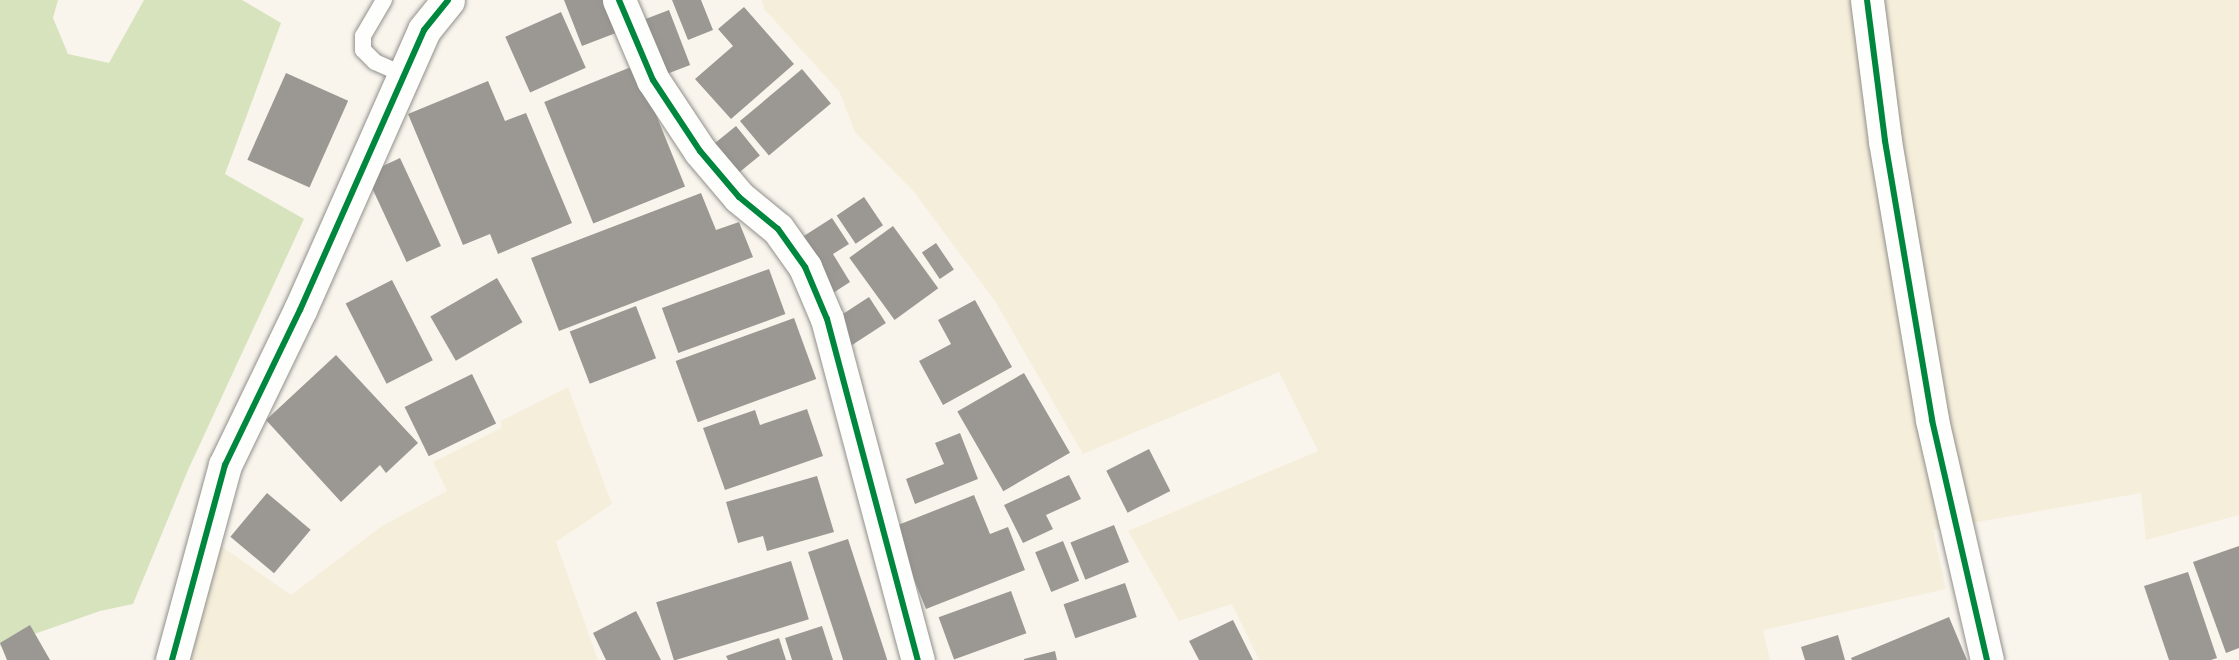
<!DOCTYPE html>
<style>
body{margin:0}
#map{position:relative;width:2239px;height:660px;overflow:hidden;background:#f9f5ed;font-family:"Source Serif 4",serif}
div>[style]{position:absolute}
.farmland>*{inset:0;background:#f5eeda}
.forest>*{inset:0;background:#d6e3bd}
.building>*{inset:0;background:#9b9893;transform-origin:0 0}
.roads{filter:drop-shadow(0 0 2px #92908c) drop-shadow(0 0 2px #92908c)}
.service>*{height:16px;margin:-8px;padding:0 8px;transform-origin:8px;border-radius:8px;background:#fefefc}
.minor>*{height:33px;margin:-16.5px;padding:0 16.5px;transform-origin:16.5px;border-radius:16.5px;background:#fefefc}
.cycleway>*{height:6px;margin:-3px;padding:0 3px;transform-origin:3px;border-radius:3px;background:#00873e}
span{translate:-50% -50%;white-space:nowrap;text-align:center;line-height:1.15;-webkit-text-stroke:6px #fff;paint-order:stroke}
</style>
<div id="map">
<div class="farmland">
<i style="clip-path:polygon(762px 0,2239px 0,2239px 515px,2146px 540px,2141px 493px,1933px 530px,1946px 589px,1763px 630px,1770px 660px,1259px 660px,1232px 604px,1179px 621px,1128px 531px,1318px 451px,1279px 372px,1083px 454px,995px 301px,914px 192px,855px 132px,839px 91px,764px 9px)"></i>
<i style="clip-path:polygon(568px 387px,612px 504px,556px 542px,598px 660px,182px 660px,215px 542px,291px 595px,382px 526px,447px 491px,433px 462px,501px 428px,501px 421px)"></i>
</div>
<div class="forest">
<i style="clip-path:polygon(0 0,58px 0,53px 18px,68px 54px,109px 63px,144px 0,242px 0,281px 23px,225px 174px,304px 219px,188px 470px,133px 604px,100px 611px,0 646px)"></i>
</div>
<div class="building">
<i style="clip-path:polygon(564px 0,609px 0,621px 31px,582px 46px)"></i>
<i style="clip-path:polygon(672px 0,701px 0,713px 30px,688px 40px)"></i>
<i style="clip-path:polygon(744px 7px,794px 64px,731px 119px,695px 79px,733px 46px,718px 29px)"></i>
<i style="left:669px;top:10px;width:59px;height:39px;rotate:69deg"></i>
<i style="left:561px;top:12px;width:61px;height:61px;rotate:66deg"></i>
<i style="left:636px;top:65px;width:131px;height:99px;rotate:68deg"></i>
<i style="left:802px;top:69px;width:45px;height:81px;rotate:50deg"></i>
<i style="left:286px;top:73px;width:68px;height:95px;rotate:24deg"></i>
<i style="clip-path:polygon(488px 81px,505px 121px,526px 113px,572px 223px,498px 254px,490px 234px,463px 245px,408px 114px)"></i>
<i style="left:736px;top:126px;width:38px;height:36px;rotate:51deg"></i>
<i style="left:400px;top:158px;width:97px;height:38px;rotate:65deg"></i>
<i style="clip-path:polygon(701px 193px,716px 230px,739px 222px,753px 257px,559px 331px,531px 258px)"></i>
<i style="left:864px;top:197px;width:34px;height:33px;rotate:56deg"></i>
<i style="clip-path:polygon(832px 218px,849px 244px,833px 254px,850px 282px,830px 295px,796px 241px)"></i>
<i style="left:893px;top:226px;width:77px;height:54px;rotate:54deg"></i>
<i style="left:936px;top:243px;width:32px;height:17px;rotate:56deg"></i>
<i style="left:769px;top:269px;width:48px;height:114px;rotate:70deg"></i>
<i style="left:497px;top:278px;width:51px;height:77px;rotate:60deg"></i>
<i style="left:392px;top:280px;width:90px;height:52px;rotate:63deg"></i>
<i style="left:869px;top:297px;width:31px;height:43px;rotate:57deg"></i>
<i style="clip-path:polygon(975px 300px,1012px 367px,943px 405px,919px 361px,951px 344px,938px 320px)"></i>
<i style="left:636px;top:306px;width:56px;height:71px;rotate:69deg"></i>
<i style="left:794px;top:318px;width:65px;height:126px;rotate:70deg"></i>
<i style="clip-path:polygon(336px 355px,418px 443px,386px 473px,380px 465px,341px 502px,266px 420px)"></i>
<i style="left:1024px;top:373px;width:92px;height:77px;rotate:60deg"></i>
<i style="left:472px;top:374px;width:55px;height:75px;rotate:64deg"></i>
<i style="clip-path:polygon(807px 409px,823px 456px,725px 490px,703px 428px,755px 410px,760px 425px)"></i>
<i style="clip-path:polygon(960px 433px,978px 479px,915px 504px,906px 479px,944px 464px,935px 443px)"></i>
<i style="left:1149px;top:449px;width:47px;height:48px;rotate:63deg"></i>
<i style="clip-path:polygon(1069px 475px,1081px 499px,1046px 515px,1053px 529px,1023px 543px,1004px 505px)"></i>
<i style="clip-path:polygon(817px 476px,834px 532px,767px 551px,763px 536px,738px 543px,726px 502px)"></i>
<i style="left:267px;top:493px;width:57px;height:57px;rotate:40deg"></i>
<i style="clip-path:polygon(974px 495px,990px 534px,1008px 527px,1025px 570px,926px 609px,893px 527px)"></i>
<i style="left:1114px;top:525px;width:40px;height:47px;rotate:68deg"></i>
<i style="left:848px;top:539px;width:127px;height:42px;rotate:72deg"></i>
<i style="left:1063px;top:541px;width:43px;height:30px;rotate:68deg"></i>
<i style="clip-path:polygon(2239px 546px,2239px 648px,2226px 653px,2193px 562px)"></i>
<i style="left:791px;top:561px;width:61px;height:141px;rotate:73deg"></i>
<i style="clip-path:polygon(2188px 572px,2217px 658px,2211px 660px,2169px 660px,2144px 586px)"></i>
<i style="left:1125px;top:583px;width:36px;height:65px;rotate:71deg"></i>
<i style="left:1011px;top:591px;width:45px;height:77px;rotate:70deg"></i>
<i style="clip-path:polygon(636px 611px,661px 660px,606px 660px,593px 633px)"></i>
<i style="clip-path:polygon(1949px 617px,1967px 660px,1852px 660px,1851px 658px)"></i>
<i style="clip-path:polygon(1233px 620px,1253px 660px,1199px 660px,1189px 641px)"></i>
<i style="clip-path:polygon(30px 625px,50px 660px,7px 660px,0 643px)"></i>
<i style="clip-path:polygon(822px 626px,833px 660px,792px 660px,785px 638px)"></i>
<i style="clip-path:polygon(1838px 635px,1845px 660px,1805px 660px,1801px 647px)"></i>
<i style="clip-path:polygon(779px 638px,786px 660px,728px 660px,726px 656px)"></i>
<i style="clip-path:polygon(1055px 651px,1057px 660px,1024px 660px,1024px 659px)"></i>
</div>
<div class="roads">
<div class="service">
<i style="left:384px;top:0;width:42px;rotate:120.3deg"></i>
<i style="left:363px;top:36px;width:14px;rotate:90deg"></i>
<i style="left:363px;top:50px;width:17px;rotate:45deg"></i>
<i style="left:375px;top:62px;width:32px;rotate:24deg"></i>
</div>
<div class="minor">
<i style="left:619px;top:0;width:87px;rotate:67deg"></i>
<i style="left:653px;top:80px;width:85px;rotate:56.5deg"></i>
<i style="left:700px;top:151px;width:60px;rotate:49.7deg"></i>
<i style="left:739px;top:197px;width:50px;rotate:39.4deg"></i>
<i style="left:778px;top:229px;width:47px;rotate:54.6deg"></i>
<i style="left:805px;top:267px;width:56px;rotate:67.1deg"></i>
<i style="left:827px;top:319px;width:353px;rotate:75.1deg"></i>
<i style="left:1867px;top:0;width:142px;rotate:82.7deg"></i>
<i style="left:1885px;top:141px;width:283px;rotate:80.4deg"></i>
<i style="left:1932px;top:420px;width:246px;rotate:77.1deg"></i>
<i style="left:172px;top:660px;width:202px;rotate:-74.8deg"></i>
<i style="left:225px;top:465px;width:172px;rotate:-64.2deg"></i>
<i style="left:300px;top:310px;width:306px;rotate:-66.1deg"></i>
<i style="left:424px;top:30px;width:38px;rotate:-51deg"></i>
</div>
</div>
<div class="cycleway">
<i style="left:619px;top:0;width:87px;rotate:67deg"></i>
<i style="left:653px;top:80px;width:85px;rotate:56.5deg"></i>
<i style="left:700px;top:151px;width:60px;rotate:49.7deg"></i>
<i style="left:739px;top:197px;width:50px;rotate:39.4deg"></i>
<i style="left:778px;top:229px;width:47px;rotate:54.6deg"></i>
<i style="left:805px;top:267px;width:56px;rotate:67.1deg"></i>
<i style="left:827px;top:319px;width:353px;rotate:75.1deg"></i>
<i style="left:1867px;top:0;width:142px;rotate:82.7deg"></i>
<i style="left:1885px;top:141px;width:283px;rotate:80.4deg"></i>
<i style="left:1932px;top:420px;width:246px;rotate:77.1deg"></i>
<i style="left:172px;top:660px;width:202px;rotate:-74.8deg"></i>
<i style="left:225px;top:465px;width:172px;rotate:-64.2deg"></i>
<i style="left:300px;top:310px;width:306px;rotate:-66.1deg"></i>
<i style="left:424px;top:30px;width:38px;rotate:-51deg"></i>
</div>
</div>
